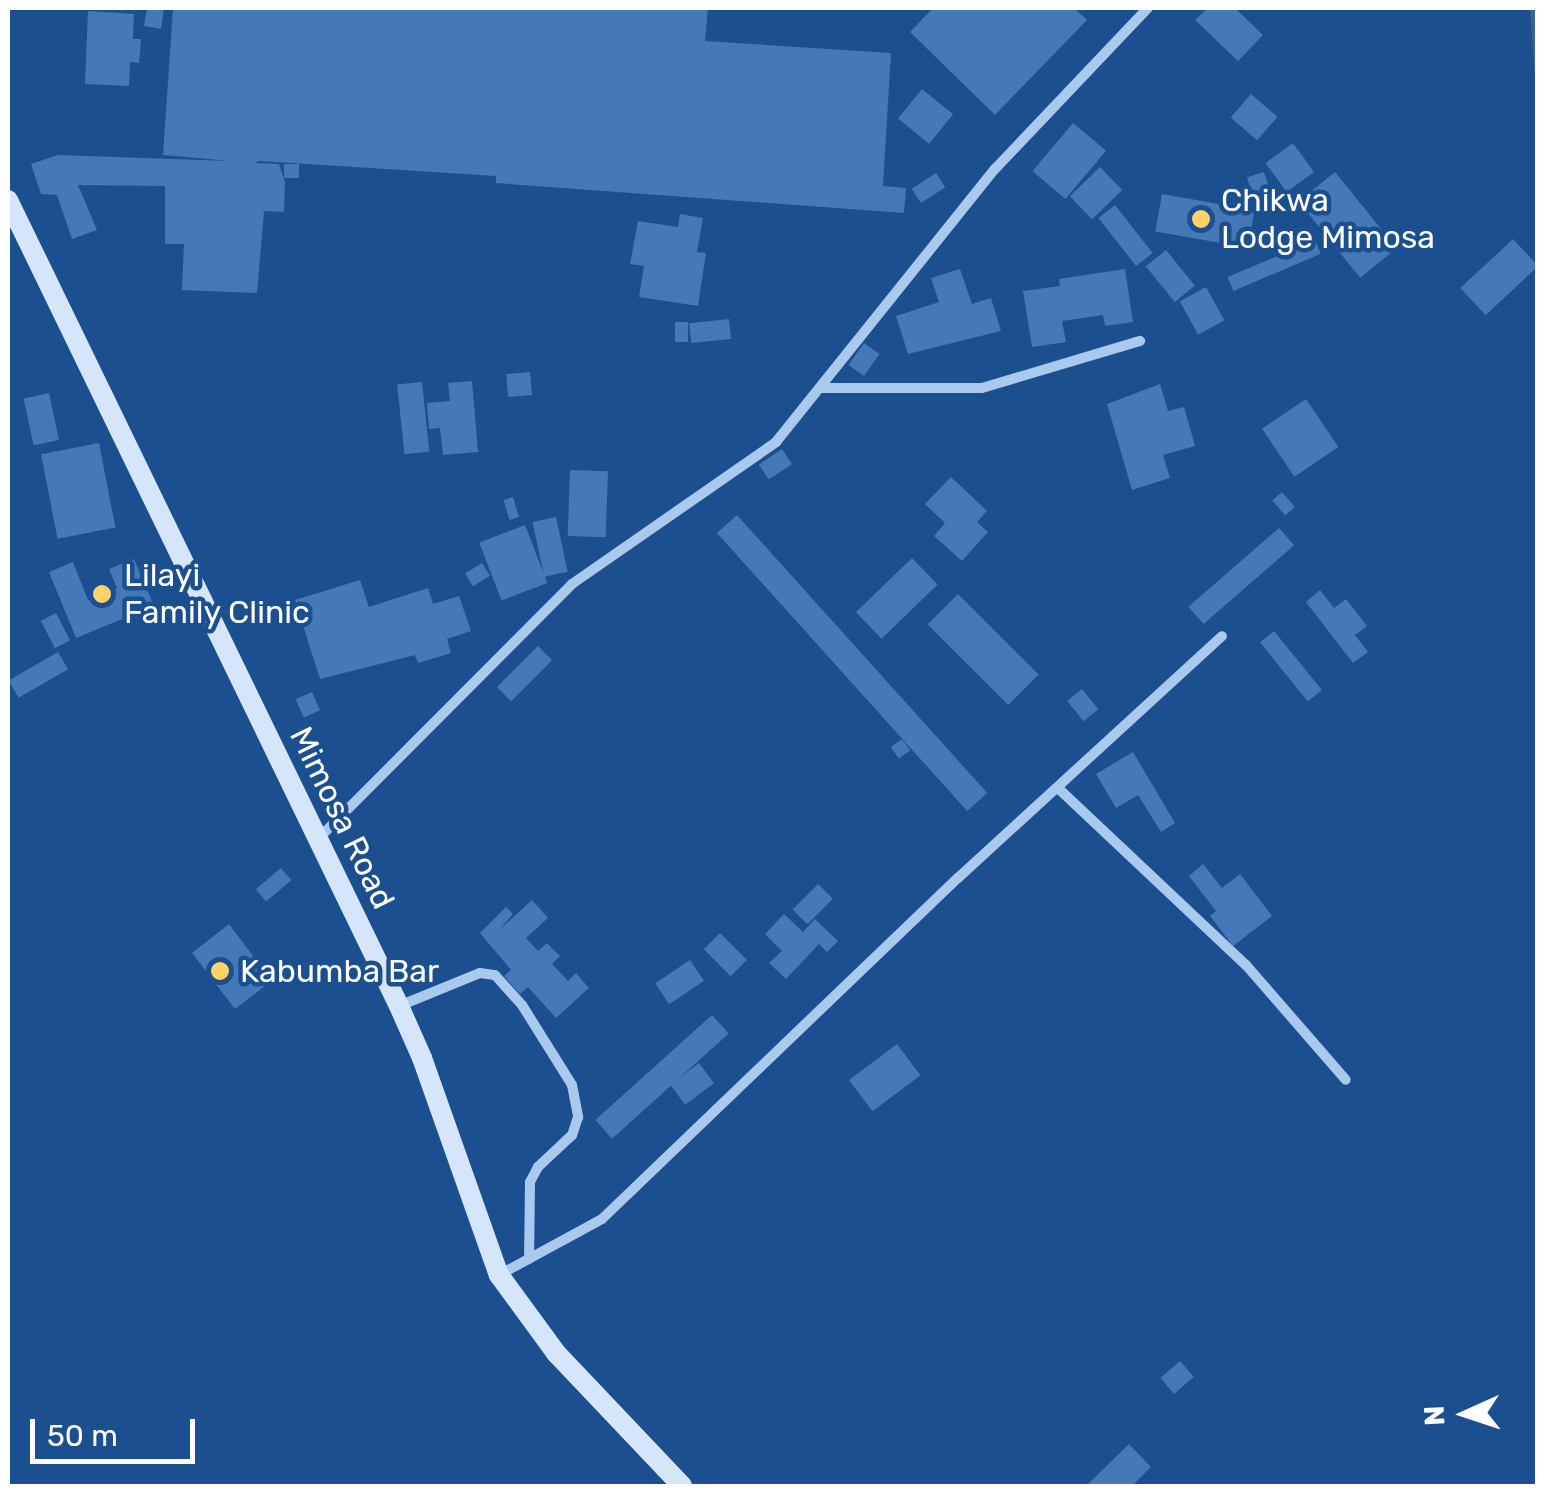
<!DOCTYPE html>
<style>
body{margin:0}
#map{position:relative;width:1545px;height:1494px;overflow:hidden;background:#1b4f8f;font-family:Rubik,sans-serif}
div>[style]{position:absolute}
.stream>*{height:6px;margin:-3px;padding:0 3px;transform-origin:3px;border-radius:3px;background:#3c6290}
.building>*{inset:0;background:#4478b7;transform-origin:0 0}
.street>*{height:10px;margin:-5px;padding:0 5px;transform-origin:5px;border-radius:5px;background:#a9c9ee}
.secondary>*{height:20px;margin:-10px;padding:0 10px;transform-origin:10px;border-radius:10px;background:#d6e6fa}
.dots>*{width:28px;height:28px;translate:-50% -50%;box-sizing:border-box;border:5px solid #1b4f8f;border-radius:50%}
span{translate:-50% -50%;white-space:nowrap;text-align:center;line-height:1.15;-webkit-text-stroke:9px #1b4f8f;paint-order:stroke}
.poi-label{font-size:32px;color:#fff}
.left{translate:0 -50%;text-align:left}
.street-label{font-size:32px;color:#fff}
.frame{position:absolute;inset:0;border:10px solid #fff;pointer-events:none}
.north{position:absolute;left:1415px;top:1364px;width:100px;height:100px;-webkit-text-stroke:8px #1b4f8f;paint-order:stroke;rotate:267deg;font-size:28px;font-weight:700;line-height:40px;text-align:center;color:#fff}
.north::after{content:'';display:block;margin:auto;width:35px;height:45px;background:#fff;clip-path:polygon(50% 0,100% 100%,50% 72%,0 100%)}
.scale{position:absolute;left:30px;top:1419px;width:165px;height:45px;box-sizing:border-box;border:5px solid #fff;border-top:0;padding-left:12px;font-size:30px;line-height:35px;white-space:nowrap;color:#fff;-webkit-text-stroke:8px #1b4f8f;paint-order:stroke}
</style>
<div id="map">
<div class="stream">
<i style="left:1533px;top:8px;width:70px;rotate:85.9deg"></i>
</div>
<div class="building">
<i style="clip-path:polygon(147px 8px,164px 8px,161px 29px,144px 26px)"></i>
<i style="clip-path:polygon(173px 8px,708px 8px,705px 41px,891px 53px,883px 186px,906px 188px,904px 213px,496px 183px,496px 176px,259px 161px,254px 163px,279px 164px,285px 182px,284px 212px,264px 211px,257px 293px,182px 290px,184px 244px,165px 244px,165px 186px,78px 185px,97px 230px,72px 239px,57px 195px,41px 194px,31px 164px,58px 155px,230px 161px,163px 155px)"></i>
<i style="clip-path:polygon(933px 8px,1074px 8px,1087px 20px,995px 115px,910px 32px)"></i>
<i style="clip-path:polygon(1208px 8px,1235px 8px,1263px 35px,1238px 61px,1195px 20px)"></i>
<i style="clip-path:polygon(88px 11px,134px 14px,133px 39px,141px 39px,139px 63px,130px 62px,129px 86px,85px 84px)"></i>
<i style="left:922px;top:89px;width:40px;height:38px;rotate:39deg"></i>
<i style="left:1251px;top:94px;width:35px;height:31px;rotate:41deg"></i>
<i style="left:1073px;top:123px;width:43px;height:63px;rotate:40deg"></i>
<i style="left:1293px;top:143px;width:36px;height:34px;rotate:54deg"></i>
<i style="left:299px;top:164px;width:14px;height:15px;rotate:90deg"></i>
<i style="left:1100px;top:167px;width:32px;height:42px;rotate:46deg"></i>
<i style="left:1264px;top:172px;width:23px;height:18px;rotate:72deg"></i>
<i style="left:1335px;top:172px;width:98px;height:47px;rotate:51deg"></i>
<i style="left:936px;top:173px;width:17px;height:29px;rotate:57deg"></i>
<i style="left:1162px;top:194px;width:94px;height:38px;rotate:10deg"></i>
<i style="left:1115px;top:205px;width:61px;height:21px;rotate:52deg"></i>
<i style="clip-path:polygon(680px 214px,703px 218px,697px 252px,706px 253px,698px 306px,639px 297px,644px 266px,630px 264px,638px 221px,678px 227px)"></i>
<i style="left:1513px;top:239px;width:37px;height:72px;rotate:47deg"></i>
<i style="left:1315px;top:240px;width:15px;height:95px;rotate:67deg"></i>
<i style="left:1166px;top:250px;width:46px;height:26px;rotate:51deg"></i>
<i style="clip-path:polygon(960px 269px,972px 304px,991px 298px,1001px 331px,908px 354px,896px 316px,939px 302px,931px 278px)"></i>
<i style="clip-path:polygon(1125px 269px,1133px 322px,1105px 326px,1103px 315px,1062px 321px,1066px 342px,1032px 347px,1023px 291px,1060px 286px,1059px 279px)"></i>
<i style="left:1206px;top:287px;width:38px;height:30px;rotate:61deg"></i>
<i style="left:729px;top:319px;width:20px;height:40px;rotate:84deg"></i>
<i style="left:675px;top:322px;width:13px;height:20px"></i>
<i style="left:864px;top:343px;width:19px;height:27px;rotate:35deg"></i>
<i style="left:530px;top:372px;width:23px;height:24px;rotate:85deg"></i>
<i style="clip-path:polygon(472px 381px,478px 452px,443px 455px,440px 428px,429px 429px,427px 403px,450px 401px,448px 383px)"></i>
<i style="left:422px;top:382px;width:70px;height:25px;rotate:84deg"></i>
<i style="clip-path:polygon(1160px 384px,1168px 411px,1184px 407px,1195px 446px,1163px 455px,1170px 478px,1132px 490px,1107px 404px)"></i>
<i style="left:49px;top:393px;width:48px;height:26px;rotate:78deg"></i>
<i style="left:1306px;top:399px;width:58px;height:53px;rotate:56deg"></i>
<i style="left:99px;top:443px;width:86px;height:59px;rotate:79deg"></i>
<i style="left:782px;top:449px;width:18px;height:28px;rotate:56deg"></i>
<i style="left:570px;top:470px;width:38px;height:66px;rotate:2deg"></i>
<i style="clip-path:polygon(951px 477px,987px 511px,977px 522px,988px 532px,962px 561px,934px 536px,945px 523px,925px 504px)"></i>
<i style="left:1282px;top:492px;width:20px;height:13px;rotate:49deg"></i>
<i style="left:513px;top:497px;width:21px;height:10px;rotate:73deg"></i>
<i style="left:737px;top:515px;width:374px;height:27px;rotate:48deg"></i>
<i style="left:556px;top:517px;width:56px;height:24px;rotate:78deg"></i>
<i style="left:525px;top:525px;width:62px;height:49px;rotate:69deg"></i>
<i style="left:1279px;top:528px;width:23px;height:120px;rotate:49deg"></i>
<i style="left:912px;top:558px;width:37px;height:78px;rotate:46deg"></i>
<i style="clip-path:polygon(134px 559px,154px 606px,76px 638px,49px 572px,73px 562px,88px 600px,117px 588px,109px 569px)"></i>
<i style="left:482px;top:563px;width:15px;height:20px;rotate:58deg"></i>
<i style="clip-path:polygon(360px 580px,369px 607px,428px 588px,433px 604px,459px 596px,471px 631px,447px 639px,451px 653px,418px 663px,415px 655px,320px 679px,295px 600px)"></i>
<i style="clip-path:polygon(1320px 590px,1334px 608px,1346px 599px,1367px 626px,1355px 635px,1368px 652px,1353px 663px,1306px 602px)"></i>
<i style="left:958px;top:594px;width:114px;height:43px;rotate:45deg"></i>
<i style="left:56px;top:613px;width:31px;height:17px;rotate:63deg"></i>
<i style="left:1274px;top:631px;width:76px;height:18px;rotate:51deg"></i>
<i style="left:538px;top:646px;width:20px;height:58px;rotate:45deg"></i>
<i style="left:58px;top:652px;width:20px;height:57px;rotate:60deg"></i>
<i style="left:1082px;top:689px;width:26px;height:19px;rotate:51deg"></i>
<i style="left:312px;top:692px;width:20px;height:18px;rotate:66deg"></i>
<i style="left:902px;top:739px;width:14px;height:14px;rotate:54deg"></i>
<i style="clip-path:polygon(1133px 752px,1175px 823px,1161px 832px,1138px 795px,1116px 808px,1096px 774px)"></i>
<i style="clip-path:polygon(1203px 864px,1222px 888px,1240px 874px,1272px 916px,1233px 946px,1210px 916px,1216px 911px,1189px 876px)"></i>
<i style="left:281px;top:868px;width:16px;height:33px;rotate:50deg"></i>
<i style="left:818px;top:884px;width:21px;height:36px;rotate:45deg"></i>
<i style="clip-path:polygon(532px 900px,548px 918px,526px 938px,538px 951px,547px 943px,560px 956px,552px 964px,568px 981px,576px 973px,589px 988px,556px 1018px,528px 987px,520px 994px,504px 976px,511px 970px,480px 933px,506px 907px,513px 914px,498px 931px)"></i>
<i style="clip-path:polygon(784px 914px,803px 932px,815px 919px,838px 941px,827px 952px,819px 944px,786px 979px,769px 963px,782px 951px,765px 934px)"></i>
<i style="clip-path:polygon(229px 924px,262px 968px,255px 973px,265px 986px,235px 1009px,192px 953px)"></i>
<i style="left:720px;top:933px;width:38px;height:23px;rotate:45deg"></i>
<i style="left:690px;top:960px;width:25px;height:42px;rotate:56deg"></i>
<i style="left:712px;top:1015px;width:25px;height:157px;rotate:48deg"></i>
<i style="left:897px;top:1044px;width:39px;height:60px;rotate:53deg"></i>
<i style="left:699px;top:1063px;width:25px;height:36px;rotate:53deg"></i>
<i style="left:1180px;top:1361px;width:21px;height:26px;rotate:49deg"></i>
<i style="clip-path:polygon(1129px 1444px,1151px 1467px,1132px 1486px,1086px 1486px)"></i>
</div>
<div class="street">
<i style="left:821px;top:388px;width:161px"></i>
<i style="left:982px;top:388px;width:165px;rotate:-16.6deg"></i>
<i style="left:1059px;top:789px;width:257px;rotate:43.3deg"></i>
<i style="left:1246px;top:965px;width:152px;rotate:49deg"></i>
<i style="left:318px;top:839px;width:360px;rotate:-45.1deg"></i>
<i style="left:572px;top:584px;width:249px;rotate:-34.8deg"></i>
<i style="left:776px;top:442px;width:350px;rotate:-51.3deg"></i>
<i style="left:995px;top:169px;width:222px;rotate:-46.5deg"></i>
<i style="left:399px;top:1006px;width:87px;rotate:-22.2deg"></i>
<i style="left:480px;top:973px;width:15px;rotate:8deg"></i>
<i style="left:495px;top:975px;width:40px;rotate:48deg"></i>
<i style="left:522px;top:1005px;width:94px;rotate:58deg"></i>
<i style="left:572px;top:1085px;width:33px;rotate:79deg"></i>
<i style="left:578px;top:1117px;width:19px;rotate:108deg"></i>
<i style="left:572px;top:1135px;width:47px;rotate:136.7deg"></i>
<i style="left:538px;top:1167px;width:17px;rotate:118deg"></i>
<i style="left:530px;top:1182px;width:77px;rotate:90.7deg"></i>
<i style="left:499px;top:1275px;width:117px;rotate:-28.5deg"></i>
<i style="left:602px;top:1219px;width:493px;rotate:-43.8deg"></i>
<i style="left:958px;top:878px;width:358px;rotate:-42.5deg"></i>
</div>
<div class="secondary">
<i style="left:8px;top:200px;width:896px;rotate:64.12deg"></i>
<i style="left:399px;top:1006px;width:57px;rotate:66.1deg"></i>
<i style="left:422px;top:1058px;width:230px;rotate:70.5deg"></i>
<i style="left:499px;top:1275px;width:97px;rotate:53.8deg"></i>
<i style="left:556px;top:1353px;width:183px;rotate:46.5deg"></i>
</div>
<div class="dots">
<i style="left:1201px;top:219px;background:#ffd166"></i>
<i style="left:102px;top:594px;background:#ffd166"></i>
<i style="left:220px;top:971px;background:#ffd166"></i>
</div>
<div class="poi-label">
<span class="left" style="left:1221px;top:219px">Chikwa<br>Lodge Mimosa</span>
<span class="left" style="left:124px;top:594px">Lilayi<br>Family Clinic</span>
<span class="left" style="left:240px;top:971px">Kabumba Bar</span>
</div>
<div class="street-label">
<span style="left:342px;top:818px;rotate:64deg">Mimosa Road</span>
</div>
<div class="frame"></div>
<div class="north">N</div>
<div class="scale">50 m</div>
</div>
